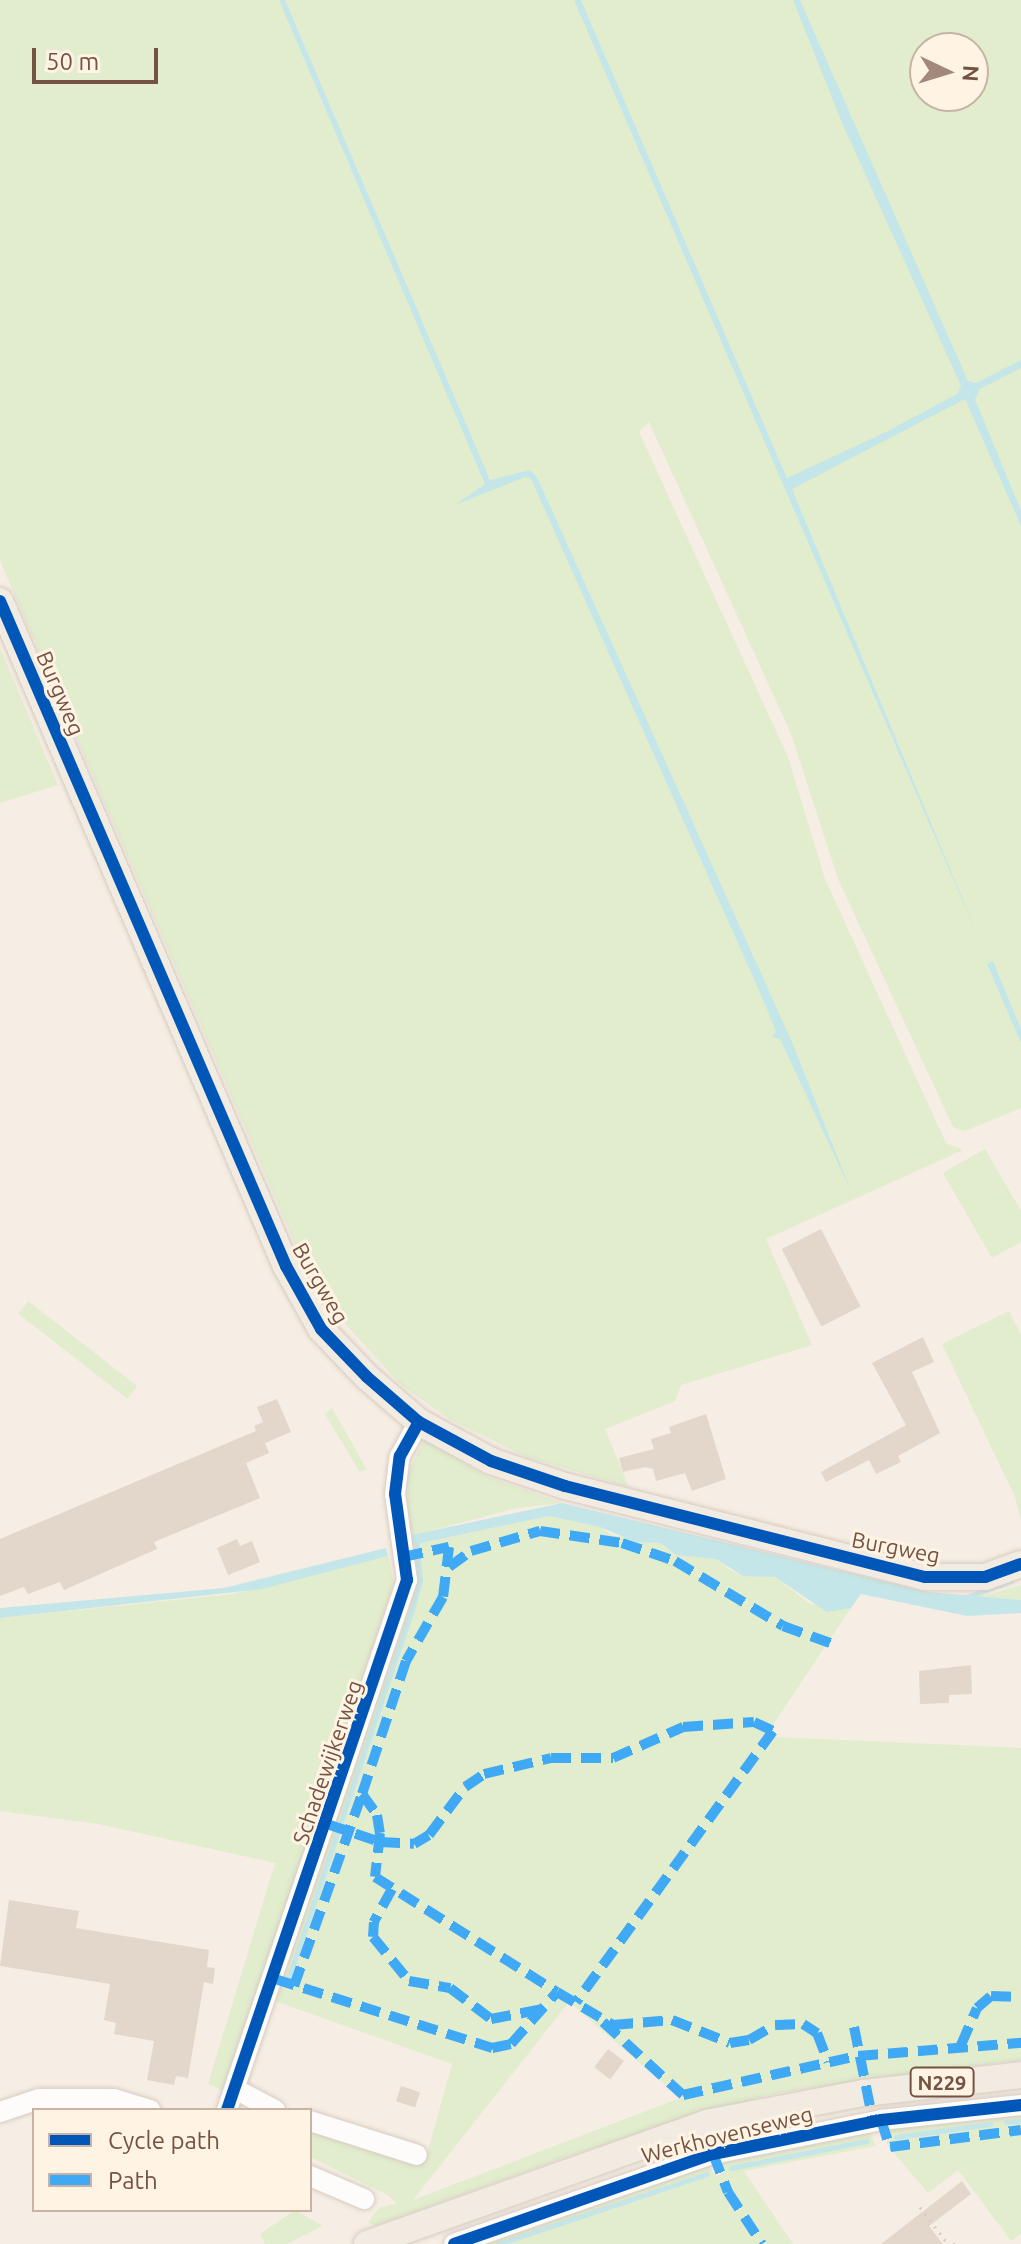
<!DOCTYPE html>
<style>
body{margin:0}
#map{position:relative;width:1021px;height:2244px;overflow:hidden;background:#f6eee4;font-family:Ubuntu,sans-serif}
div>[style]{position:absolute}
.green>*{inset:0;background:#e1edcd;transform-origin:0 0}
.water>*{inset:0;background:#c5e6e8}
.stream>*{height:5px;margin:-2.5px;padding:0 2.5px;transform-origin:2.5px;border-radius:2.5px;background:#c5e6e8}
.building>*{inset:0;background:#e3d6cb;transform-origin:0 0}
.path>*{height:3px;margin-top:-1.5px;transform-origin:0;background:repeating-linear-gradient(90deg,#d7ccc7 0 2px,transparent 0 8px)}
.roads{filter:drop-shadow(0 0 2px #d7cbc2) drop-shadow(0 0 2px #d7cbc2)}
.minor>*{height:20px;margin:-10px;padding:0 10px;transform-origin:10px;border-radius:10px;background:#fefcfb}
.major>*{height:26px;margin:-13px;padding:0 13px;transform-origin:13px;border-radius:13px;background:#f2ebe1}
.quiet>*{height:10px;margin-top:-5px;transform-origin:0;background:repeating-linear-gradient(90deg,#3fa9f5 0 20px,transparent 0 30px)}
.cycleway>*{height:12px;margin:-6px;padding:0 6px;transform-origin:6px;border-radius:6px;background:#0057b8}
span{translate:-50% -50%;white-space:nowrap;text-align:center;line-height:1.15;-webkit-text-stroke:6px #fff3e4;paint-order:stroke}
.shield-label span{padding:2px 6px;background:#fff3e4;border:2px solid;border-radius:6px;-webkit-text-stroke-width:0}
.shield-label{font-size:20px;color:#755343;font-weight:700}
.street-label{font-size:22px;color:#755343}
.legend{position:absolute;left:32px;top:2108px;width:280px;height:104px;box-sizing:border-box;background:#fff3e4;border:2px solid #c8b3a4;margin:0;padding:10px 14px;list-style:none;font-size:24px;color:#755343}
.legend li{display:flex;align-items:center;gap:16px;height:40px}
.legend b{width:40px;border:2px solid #c8b3a4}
.north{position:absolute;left:909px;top:32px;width:80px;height:80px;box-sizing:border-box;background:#fff3e4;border:2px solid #c8b3a4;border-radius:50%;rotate:94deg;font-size:22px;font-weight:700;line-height:32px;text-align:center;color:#755343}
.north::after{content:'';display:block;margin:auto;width:28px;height:36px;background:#a2897b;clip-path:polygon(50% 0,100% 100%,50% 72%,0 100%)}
.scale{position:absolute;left:32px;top:48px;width:126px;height:36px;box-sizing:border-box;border:4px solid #755343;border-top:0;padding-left:10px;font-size:24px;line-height:28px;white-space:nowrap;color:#755343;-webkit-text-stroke:6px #fff3e4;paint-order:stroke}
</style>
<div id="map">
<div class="green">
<i style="clip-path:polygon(evenodd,0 0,1021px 0,1021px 1108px,965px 1131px,953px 1127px,838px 879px,791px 734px,649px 422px,639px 432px,788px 757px,825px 879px,946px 1143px,963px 1150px,766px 1239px,812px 1345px,681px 1385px,675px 1401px,605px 1429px,629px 1487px,527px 1457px,451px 1420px,400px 1384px,316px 1292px,0 561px,0 0,925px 48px,973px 48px,973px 96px,925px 96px,925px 48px)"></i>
<i style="clip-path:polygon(0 648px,58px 785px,0 803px)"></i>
<i style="clip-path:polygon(985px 1149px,1021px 1211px,1021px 1242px,992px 1258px,943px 1173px)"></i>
<i style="clip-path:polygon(1009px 1311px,1021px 1335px,1021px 1522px,1015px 1497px,942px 1344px)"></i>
<i style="left:137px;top:1386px;width:16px;height:138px;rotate:128deg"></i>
<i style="clip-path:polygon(332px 1408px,367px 1470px,359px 1471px,325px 1414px)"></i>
<i style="clip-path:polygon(424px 1439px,486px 1476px,562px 1503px,518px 1508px,410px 1536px,406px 1477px)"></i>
<i style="clip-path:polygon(evenodd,549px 1516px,600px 1527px,612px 1535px,661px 1542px,677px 1555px,716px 1559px,733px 1572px,775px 1577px,810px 1604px,851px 1608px,768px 1732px,775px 1737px,1021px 1748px,1021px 2060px,771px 2094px,575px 2154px,375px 2226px,368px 2222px,380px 2207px,397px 2204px,388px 2195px,310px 2157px,310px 2126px,426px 2158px,452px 2064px,275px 2001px,409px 1604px,412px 1545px,549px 1516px,569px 2002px,680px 2098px,413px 2200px,569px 2002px)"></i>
<i style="clip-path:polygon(388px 1556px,394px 1582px,388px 1602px,225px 2091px,208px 2084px,275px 1863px,98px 1824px,0 1811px,0 1618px,233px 1594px)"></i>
<i style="clip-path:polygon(1021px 1585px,1021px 1600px,967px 1597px,991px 1594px)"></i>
<i style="clip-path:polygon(1021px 2112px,1021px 2234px,1011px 2241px,958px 2170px,928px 2193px,887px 2145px,887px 2129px)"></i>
<i style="clip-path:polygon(869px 2132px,876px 2146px,744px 2171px,793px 2244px,467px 2244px,708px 2165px,716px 2176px,724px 2173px,722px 2161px)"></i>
<i style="clip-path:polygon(295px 2210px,323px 2226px,287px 2244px,265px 2244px,260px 2234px)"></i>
</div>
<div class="water">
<i style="clip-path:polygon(279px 0,285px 0,490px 480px,530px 470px,537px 477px,792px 1042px,850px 1189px,780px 1039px,772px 1037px,776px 1031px,758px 988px,531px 479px,525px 477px,455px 505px,485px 484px)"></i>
<i style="clip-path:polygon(574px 0,581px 0,787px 478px,888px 431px,957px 394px,961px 386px,843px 125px,793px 0,800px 0,968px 381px,976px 383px,1021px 360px,1021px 368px,980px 389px,975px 399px,1021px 511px,1021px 526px,965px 399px,792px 489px,983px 948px)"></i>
<i style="clip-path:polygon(993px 961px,1021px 1029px,1021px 1043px,987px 964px)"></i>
<i style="clip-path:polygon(562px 1503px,928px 1592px,1021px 1600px,1021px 1613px,967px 1616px,861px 1594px,851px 1608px,827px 1612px,775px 1577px,743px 1576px,716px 1559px,676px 1555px,661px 1543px,636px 1542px,600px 1527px,549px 1516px,412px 1545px,410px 1536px,416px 1534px)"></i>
<i style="clip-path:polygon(386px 1548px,388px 1556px,262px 1589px,0 1618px,0 1608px,224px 1588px)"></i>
</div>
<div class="stream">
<i style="left:967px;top:1597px;width:47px;rotate:-20deg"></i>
<i style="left:289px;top:1977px;width:381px;rotate:-71.5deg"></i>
<i style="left:410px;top:1616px;width:36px;rotate:-74deg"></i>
<i style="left:420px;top:1581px;width:37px;rotate:-95deg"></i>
<i style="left:1006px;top:2122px;width:15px;rotate:-4deg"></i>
<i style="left:896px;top:2137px;width:95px;rotate:-7.9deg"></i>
<i style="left:731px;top:2168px;width:138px;rotate:-11.3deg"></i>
<i style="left:498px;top:2244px;width:220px;rotate:-18.5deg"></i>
</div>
<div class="building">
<i style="left:821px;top:1229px;width:87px;height:44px;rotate:63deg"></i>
<i style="clip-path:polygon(923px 1337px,934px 1362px,912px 1372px,940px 1433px,898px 1456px,901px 1462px,876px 1474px,869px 1460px,826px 1482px,821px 1472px,906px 1425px,872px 1363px)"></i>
<i style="clip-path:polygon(277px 1399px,291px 1432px,265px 1443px,269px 1453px,246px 1463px,260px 1498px,154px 1542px,157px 1549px,64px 1590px,60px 1582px,28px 1594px,24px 1587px,0 1596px,0 1539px,256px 1431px,254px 1426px,263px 1422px,257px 1407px)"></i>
<i style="clip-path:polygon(706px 1414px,726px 1479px,692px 1491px,685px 1473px,656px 1481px,653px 1469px,645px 1467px,623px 1472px,619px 1458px,654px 1449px,651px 1439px,671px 1433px,669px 1427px)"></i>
<i style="clip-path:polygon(237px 1539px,240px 1546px,252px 1541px,260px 1562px,228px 1575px,217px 1548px)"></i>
<i style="clip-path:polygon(971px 1665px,972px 1694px,949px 1695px,949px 1703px,920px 1704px,919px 1671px)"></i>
<i style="clip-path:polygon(9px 1900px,79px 1911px,76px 1928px,209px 1950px,207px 1967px,215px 1968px,213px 1984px,204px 1982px,188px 2078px,176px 2076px,174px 2085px,147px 2080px,154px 2041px,114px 2034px,116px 2023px,104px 2020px,110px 1984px,0 1966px)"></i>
<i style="left:608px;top:2049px;width:20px;height:23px;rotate:37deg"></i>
<i style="left:401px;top:2086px;width:20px;height:16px;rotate:18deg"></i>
<i style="clip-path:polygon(962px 2181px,971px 2194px,929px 2226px,943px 2244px,881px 2244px)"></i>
</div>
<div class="path">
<i style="left:920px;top:2207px;width:46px;rotate:52.9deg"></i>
<i style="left:953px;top:2244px;width:6px"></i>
</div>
<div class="roads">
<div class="minor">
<i style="left:237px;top:2090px;width:43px;rotate:27.8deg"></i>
<i style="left:227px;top:2110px;width:560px;rotate:-71.24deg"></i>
<i style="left:407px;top:1580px;width:87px;rotate:-97.9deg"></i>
<i style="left:395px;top:1494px;width:38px;rotate:-83deg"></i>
<i style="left:400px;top:1456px;width:39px;rotate:-61deg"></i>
<i style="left:0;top:2112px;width:41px;rotate:-18.4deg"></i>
<i style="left:39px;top:2099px;width:75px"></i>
<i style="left:114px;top:2099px;width:38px;rotate:17deg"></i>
<i style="left:310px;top:2121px;width:112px;rotate:17.6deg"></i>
<i style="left:310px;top:2176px;width:59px;rotate:23.1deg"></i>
<i style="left:454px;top:2244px;width:274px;rotate:-19.2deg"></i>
<i style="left:713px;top:2154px;width:171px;rotate:-11.4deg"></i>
<i style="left:881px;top:2120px;width:141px;rotate:-6.1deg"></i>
</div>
<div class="major">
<i style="left:0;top:601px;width:724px;rotate:66.73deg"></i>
<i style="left:286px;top:1266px;width:72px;rotate:60.9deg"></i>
<i style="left:321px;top:1329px;width:66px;rotate:46.2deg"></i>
<i style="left:367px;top:1377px;width:69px;rotate:40.9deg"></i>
<i style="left:419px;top:1422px;width:82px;rotate:28.4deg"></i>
<i style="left:491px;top:1461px;width:78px;rotate:18.7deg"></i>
<i style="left:565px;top:1486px;width:371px;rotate:14.2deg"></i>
<i style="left:925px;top:1577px;width:60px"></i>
<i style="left:985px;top:1577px;width:38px;rotate:-20deg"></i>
<i style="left:367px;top:2244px;width:360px;rotate:-19.6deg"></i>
<i style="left:706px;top:2123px;width:161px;rotate:-10.8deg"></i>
<i style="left:864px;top:2093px;width:158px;rotate:-6.5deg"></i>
</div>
</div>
<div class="quiet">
<i style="left:403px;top:1557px;width:47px;rotate:-12.3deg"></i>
<i style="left:449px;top:1547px;width:50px;rotate:96.8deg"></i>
<i style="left:443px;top:1597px;width:74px;rotate:120deg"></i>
<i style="left:406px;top:1661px;width:140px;rotate:108.3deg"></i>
<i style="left:362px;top:1794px;width:26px;rotate:54deg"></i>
<i style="left:377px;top:1815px;width:18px;rotate:81deg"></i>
<i style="left:380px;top:1833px;width:44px;rotate:96.5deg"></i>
<i style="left:375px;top:1877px;width:215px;rotate:32.3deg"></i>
<i style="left:449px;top:1567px;width:27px;rotate:-36deg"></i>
<i style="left:471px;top:1551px;width:72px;rotate:-16.2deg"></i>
<i style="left:540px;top:1531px;width:83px;rotate:8.3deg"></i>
<i style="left:622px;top:1543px;width:56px;rotate:18.8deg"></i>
<i style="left:675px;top:1561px;width:126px;rotate:31deg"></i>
<i style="left:783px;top:1626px;width:53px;rotate:19.8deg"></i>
<i style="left:327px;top:1824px;width:56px;rotate:18.8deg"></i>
<i style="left:380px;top:1842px;width:34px;rotate:3deg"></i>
<i style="left:414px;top:1844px;width:17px;rotate:-31deg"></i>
<i style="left:429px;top:1835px;width:60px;rotate:-53.1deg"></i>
<i style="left:465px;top:1787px;width:23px;rotate:-34deg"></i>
<i style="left:484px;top:1774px;width:69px;rotate:-13.4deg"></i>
<i style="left:551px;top:1758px;width:62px"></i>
<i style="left:613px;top:1758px;width:77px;rotate:-23.9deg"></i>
<i style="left:683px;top:1727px;width:71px;rotate:-4deg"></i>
<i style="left:754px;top:1722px;width:21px;rotate:25deg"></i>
<i style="left:773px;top:1731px;width:335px;rotate:126deg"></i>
<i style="left:392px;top:1889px;width:38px;rotate:119deg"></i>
<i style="left:374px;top:1922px;width:15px;rotate:94deg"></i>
<i style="left:373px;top:1937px;width:57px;rotate:50.7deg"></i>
<i style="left:409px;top:1981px;width:42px;rotate:9.7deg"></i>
<i style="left:450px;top:1988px;width:51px;rotate:37.1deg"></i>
<i style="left:491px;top:2019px;width:53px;rotate:-10.9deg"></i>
<i style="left:275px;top:1979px;width:228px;rotate:17.6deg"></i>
<i style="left:492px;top:2048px;width:19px;rotate:-12deg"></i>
<i style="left:511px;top:2044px;width:69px;rotate:-48.5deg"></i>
<i style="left:557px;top:1992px;width:65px;rotate:30.5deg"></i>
<i style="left:613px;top:2025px;width:59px;rotate:-4.8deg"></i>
<i style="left:672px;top:2020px;width:62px;rotate:21.6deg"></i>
<i style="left:730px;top:2043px;width:19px;rotate:-9deg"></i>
<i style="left:749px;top:2040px;width:30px;rotate:-30deg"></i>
<i style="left:775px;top:2025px;width:28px;rotate:-2deg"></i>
<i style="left:803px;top:2024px;width:17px;rotate:33deg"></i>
<i style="left:817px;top:2033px;width:31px;rotate:69deg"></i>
<i style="left:294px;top:1986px;width:204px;rotate:-70.5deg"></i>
<i style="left:603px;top:2022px;width:108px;rotate:42.4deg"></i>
<i style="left:683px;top:2095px;width:179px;rotate:-12.6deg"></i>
<i style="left:858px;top:2056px;width:164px;rotate:-4.6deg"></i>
<i style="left:854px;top:2027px;width:96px;rotate:78.6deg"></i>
<i style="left:961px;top:2045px;width:40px;rotate:-66.6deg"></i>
<i style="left:977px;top:2008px;width:18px;rotate:-41deg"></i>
<i style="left:991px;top:1996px;width:30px;rotate:2deg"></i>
<i style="left:881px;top:2120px;width:28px;rotate:72deg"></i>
<i style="left:890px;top:2147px;width:132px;rotate:-7.4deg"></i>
<i style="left:713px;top:2154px;width:41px;rotate:68.5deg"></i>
<i style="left:728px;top:2192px;width:62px;rotate:56.8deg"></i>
</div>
<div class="cycleway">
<i style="left:0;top:601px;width:724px;rotate:66.73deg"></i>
<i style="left:286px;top:1266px;width:72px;rotate:60.9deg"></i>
<i style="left:321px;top:1329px;width:66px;rotate:46.2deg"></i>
<i style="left:367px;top:1377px;width:69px;rotate:40.9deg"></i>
<i style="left:419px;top:1422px;width:82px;rotate:28.4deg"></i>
<i style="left:491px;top:1461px;width:78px;rotate:18.7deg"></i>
<i style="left:565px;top:1486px;width:371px;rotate:14.2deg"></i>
<i style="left:925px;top:1577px;width:60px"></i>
<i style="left:985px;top:1577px;width:38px;rotate:-20deg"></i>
<i style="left:227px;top:2110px;width:560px;rotate:-71.24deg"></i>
<i style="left:407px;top:1580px;width:87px;rotate:-97.9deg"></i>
<i style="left:395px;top:1494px;width:38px;rotate:-83deg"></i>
<i style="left:400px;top:1456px;width:39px;rotate:-61deg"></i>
<i style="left:454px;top:2244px;width:274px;rotate:-19.2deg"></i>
<i style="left:713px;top:2154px;width:171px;rotate:-11.4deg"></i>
<i style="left:881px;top:2120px;width:141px;rotate:-6.1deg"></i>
</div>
<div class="shield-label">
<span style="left:942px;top:2082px">N229</span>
</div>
<div class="street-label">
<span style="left:61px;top:693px;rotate:67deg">Burgweg</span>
<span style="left:321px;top:1283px;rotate:60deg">Burgweg</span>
<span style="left:896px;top:1547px;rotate:11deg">Burgweg</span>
<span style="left:327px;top:1762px;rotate:-71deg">Schadewijkerweg</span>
<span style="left:727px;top:2134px;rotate:-14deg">Werkhovenseweg</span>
</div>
<ul class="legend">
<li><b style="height:10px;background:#0057b8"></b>Cycle path</li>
<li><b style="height:10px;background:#3fa9f5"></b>Path</li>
</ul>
<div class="north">N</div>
<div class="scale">50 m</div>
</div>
